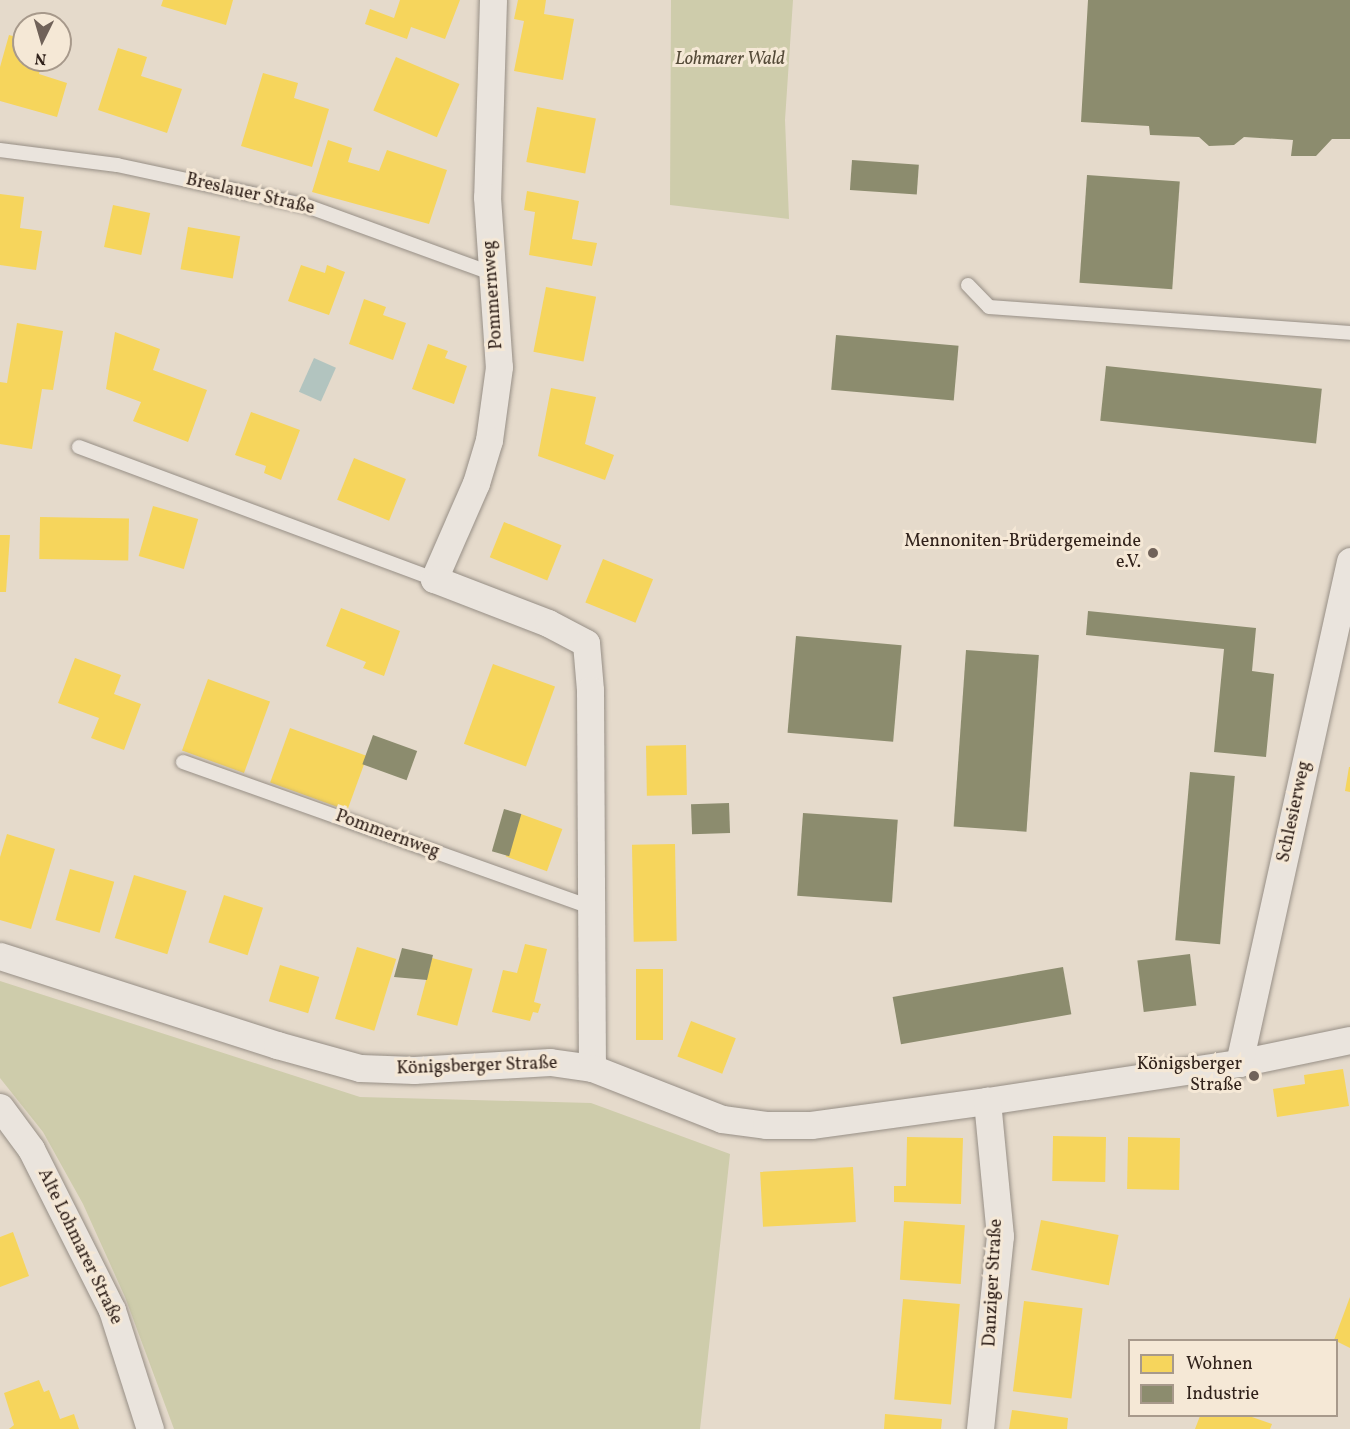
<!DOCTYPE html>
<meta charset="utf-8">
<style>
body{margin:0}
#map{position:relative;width:1350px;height:1429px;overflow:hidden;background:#e5dacb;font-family:Vollkorn,serif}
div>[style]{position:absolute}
.green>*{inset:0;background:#ceccab}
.water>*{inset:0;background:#b2c4bf;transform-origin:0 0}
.homes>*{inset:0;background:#f6d55c;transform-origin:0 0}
.industry>*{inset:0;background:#8c8c6e;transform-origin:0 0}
.roads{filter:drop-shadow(0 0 2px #978f86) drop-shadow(0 0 2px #978f86)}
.lane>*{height:14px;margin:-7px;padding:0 7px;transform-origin:7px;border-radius:7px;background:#eae4dd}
.street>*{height:27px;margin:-13.5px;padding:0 13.5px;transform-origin:13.5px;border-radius:13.5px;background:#eae4dd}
.dots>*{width:16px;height:16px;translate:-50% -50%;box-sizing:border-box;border:3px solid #f5e8d6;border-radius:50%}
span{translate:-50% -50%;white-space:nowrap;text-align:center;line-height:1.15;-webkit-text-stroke:6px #f5e8d6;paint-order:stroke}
.park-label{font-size:18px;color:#544a38;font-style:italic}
.street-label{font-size:18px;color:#31221b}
.poi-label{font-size:18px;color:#31221b}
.right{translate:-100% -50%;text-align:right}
.legend{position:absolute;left:1128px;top:1339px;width:210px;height:78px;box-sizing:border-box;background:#f5e8d6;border:2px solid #a7998b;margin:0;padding:8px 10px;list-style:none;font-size:18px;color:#31221b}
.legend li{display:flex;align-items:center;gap:12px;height:30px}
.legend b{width:30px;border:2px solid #a7998b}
.north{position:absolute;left:12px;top:12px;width:60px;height:60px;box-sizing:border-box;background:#f5e8d6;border:2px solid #a7998b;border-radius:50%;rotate:185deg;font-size:16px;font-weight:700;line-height:24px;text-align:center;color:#31221b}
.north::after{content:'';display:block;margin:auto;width:21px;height:27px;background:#706259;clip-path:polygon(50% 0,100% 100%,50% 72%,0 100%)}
</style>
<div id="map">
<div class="green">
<i style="clip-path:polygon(671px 0,793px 0,785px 120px,789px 219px,670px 205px)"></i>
<i style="clip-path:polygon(0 981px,360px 1097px,591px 1103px,730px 1154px,700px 1429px,174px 1429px,125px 1297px,83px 1204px,43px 1132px,0 1078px)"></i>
</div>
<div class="water">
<i style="left:314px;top:358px;width:24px;height:37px;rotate:24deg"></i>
</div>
<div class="homes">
<i style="clip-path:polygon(163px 0,233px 0,226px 25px,161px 6px)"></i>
<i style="clip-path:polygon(400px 0,460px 0,445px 39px,411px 27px,407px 39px,365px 24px,370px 9px,394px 18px)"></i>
<i style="clip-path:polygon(518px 0,546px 0,544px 14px,574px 19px,563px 80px,514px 71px,524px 21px,514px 19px)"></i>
<i style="clip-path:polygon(9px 35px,24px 39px,24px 60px,43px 60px,39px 74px,67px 83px,57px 117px,0 101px,0 67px)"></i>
<i style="clip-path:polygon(118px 48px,147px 57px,141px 76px,182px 89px,167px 133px,98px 110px)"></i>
<i style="left:396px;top:57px;width:69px;height:58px;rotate:23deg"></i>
<i style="clip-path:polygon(263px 73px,298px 83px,294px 98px,329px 109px,312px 167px,241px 146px)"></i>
<i style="left:537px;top:107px;width:60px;height:56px;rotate:11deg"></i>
<i style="clip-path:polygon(328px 140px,352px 148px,348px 162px,379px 171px,387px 150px,447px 170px,429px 224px,312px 192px)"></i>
<i style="clip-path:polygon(527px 191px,579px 201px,572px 239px,597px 243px,592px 266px,529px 255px,535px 212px,524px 210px)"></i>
<i style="clip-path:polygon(0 194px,24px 197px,20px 228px,42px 231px,36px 270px,0 265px)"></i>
<i style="left:113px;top:205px;width:38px;height:43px;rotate:12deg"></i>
<i style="left:188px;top:227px;width:53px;height:43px;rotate:10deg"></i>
<i style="clip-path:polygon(301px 265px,325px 273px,327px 265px,345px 272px,329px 315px,288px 301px)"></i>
<i style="left:546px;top:287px;width:51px;height:66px;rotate:11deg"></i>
<i style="clip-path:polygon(364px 299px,386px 307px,383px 315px,406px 323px,393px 360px,349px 344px)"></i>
<i style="clip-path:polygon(17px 323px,63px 331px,53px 390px,42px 389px,32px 449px,0 444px,0 382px,7px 383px)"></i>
<i style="clip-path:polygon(115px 332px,160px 349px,153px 370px,207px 390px,188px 442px,133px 421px,141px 402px,106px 389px)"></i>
<i style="clip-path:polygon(428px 344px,448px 351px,445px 358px,467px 366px,454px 404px,412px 389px)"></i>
<i style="clip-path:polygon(551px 388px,596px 397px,585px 444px,614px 455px,605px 480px,538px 456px)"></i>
<i style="clip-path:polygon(251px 412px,300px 430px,281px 480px,264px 473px,266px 466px,235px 455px)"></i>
<i style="left:354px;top:458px;width:56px;height:45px;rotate:22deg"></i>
<i style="left:153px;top:506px;width:47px;height:52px;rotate:16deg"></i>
<i style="left:40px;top:517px;width:89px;height:42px;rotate:1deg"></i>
<i style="left:504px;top:522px;width:62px;height:38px;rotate:22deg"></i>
<i style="clip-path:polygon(0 535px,10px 535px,6px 592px,0 592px)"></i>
<i style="left:603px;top:559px;width:54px;height:47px;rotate:22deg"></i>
<i style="clip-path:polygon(341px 608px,400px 631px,384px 676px,363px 668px,366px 662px,326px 646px)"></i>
<i style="clip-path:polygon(75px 658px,121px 675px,114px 694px,141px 704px,124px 750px,91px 738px,99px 718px,58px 703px)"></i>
<i style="left:493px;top:664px;width:66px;height:85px;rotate:20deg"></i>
<i style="left:208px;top:679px;width:66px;height:76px;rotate:20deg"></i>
<i style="left:290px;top:728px;width:82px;height:58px;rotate:20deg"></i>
<i style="left:686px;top:745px;width:50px;height:40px;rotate:89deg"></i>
<i style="clip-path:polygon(1349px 767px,1350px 767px,1350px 792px,1345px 791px)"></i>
<i style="left:521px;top:814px;width:44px;height:45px;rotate:20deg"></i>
<i style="clip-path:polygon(7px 834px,55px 849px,31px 929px,0 920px,0 857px)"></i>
<i style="left:675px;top:844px;width:97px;height:43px;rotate:89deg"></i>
<i style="left:70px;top:869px;width:46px;height:53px;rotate:16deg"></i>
<i style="left:134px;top:875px;width:55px;height:66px;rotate:17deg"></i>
<i style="left:224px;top:895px;width:41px;height:50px;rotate:18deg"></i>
<i style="clip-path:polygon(525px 944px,547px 949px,534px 1002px,541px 1004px,538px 1013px,533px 1012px,530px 1021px,492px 1012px,503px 970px,517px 973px)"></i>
<i style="left:357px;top:947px;width:41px;height:75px;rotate:17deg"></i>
<i style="left:432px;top:958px;width:42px;height:59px;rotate:15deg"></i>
<i style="left:280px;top:965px;width:41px;height:38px;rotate:17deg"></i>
<i style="left:636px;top:969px;width:27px;height:71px"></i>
<i style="left:691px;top:1021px;width:48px;height:38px;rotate:21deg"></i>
<i style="clip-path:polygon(1343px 1069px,1349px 1106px,1277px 1117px,1273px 1089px,1305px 1084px,1304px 1075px)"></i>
<i style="left:1053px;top:1136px;width:53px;height:45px;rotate:1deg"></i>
<i style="clip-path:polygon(907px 1137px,963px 1138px,961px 1204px,894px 1202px,894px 1186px,906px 1186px)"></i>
<i style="left:1128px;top:1137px;width:52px;height:52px;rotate:1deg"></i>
<i style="left:853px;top:1167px;width:55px;height:93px;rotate:87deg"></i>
<i style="left:1041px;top:1220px;width:79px;height:51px;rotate:11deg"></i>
<i style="left:904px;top:1221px;width:61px;height:59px;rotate:4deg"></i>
<i style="clip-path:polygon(13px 1232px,29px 1276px,0 1287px,0 1237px)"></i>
<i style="clip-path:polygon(1350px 1297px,1350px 1348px,1334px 1340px)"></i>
<i style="left:903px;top:1299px;width:57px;height:101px;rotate:5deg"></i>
<i style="left:1024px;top:1301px;width:59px;height:91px;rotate:7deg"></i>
<i style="clip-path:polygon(39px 1380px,44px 1392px,49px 1390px,60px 1419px,74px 1414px,79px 1429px,9px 1429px,14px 1425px,4px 1393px)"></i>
<i style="clip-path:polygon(1012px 1410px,1068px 1418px,1067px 1429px,1009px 1429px)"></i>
<i style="clip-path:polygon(885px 1414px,942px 1419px,941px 1429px,884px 1429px)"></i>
<i style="clip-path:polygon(1200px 1416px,1249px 1416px,1272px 1424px,1270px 1429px,1195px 1429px)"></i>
</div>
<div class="industry">
<i style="clip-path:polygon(1088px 0,1350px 0,1350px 139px,1332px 139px,1316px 156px,1291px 156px,1293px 140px,1244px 137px,1234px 145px,1209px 146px,1199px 137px,1150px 135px,1149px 126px,1081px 122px)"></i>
<i style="left:852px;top:160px;width:67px;height:30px;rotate:4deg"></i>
<i style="left:1087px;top:175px;width:93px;height:108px;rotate:4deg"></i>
<i style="left:836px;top:335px;width:123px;height:55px;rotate:5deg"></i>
<i style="left:1106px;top:366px;width:217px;height:55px;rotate:6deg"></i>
<i style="clip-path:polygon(1088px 611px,1256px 628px,1252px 671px,1274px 674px,1266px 757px,1214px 752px,1224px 649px,1086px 635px)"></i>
<i style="left:796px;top:636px;width:106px;height:97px;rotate:5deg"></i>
<i style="left:966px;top:650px;width:73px;height:177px;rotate:4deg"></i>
<i style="left:373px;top:735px;width:47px;height:31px;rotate:20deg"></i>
<i style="left:1190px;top:772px;width:45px;height:169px;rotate:5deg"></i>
<i style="left:729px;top:803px;width:30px;height:38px;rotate:88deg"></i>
<i style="left:504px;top:809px;width:18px;height:44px;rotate:16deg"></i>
<i style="left:803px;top:813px;width:95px;height:83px;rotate:4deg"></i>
<i style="clip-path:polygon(402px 948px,433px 955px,427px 980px,394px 977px)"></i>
<i style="left:1190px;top:954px;width:52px;height:53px;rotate:83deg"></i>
<i style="left:1063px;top:967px;width:48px;height:173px;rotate:80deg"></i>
</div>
<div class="roads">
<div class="lane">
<i style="left:0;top:150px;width:118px;rotate:7.3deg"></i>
<i style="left:117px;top:165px;width:191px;rotate:12.1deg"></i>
<i style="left:304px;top:205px;width:199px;rotate:20deg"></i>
<i style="left:968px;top:285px;width:30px;rotate:46deg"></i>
<i style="left:989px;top:307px;width:362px;rotate:4.1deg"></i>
<i style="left:79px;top:447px;width:379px;rotate:20.4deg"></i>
<i style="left:183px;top:762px;width:434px;rotate:19.6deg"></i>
</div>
<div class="street">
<i style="left:493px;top:0;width:197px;rotate:91.7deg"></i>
<i style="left:487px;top:197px;width:170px;rotate:86deg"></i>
<i style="left:499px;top:367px;width:74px;rotate:97.8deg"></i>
<i style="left:489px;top:440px;width:45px;rotate:106.8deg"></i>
<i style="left:476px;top:483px;width:105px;rotate:113.6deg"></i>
<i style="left:434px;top:579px;width:122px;rotate:21.1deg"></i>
<i style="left:548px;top:623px;width:43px;rotate:27.8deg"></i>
<i style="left:586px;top:643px;width:47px;rotate:85.1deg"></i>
<i style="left:590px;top:690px;width:378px;rotate:89.7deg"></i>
<i style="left:0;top:956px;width:291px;rotate:17.8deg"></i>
<i style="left:277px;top:1045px;width:86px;rotate:15.5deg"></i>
<i style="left:360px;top:1068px;width:54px;rotate:2.1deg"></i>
<i style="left:414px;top:1070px;width:136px;rotate:-3.4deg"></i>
<i style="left:550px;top:1062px;width:42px;rotate:8.1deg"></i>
<i style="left:592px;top:1068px;width:140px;rotate:21.4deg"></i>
<i style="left:722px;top:1119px;width:44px;rotate:7.8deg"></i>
<i style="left:766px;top:1125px;width:45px"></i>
<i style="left:811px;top:1125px;width:178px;rotate:-7.8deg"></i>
<i style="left:987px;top:1101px;width:255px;rotate:-8.6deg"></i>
<i style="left:1239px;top:1063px;width:113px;rotate:-11.7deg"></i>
<i style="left:1239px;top:1063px;width:514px;rotate:-77.53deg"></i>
<i style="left:0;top:1107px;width:52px;rotate:53.6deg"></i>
<i style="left:31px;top:1149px;width:180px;rotate:63.3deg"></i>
<i style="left:112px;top:1310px;width:125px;rotate:72.3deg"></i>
<i style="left:980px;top:1429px;width:194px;rotate:-84.1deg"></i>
<i style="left:1000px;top:1236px;width:136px;rotate:-95.5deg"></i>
</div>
</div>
<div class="dots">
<i style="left:1153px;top:553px;background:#706259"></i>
<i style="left:1254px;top:1076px;background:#706259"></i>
</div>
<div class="park-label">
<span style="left:730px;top:60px">Lohmarer Wald</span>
</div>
<div class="street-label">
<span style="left:250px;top:195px;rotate:13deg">Breslauer Straße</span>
<span style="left:494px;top:295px;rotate:-94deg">Pommernweg</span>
<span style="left:1295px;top:812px;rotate:-78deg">Schlesierweg</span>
<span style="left:387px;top:835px;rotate:20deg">Pommernweg</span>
<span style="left:477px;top:1067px;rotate:-2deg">Königsberger Straße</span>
<span style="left:79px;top:1247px;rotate:64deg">Alte Lohmarer Straße</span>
<span style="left:994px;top:1283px;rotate:-87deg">Danziger Straße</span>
</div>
<div class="poi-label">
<span class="right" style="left:1141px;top:553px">Mennoniten-Brüdergemeinde<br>e.V.</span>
<span class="right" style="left:1242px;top:1076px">Königsberger<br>Straße</span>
</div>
<ul class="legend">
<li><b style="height:16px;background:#f6d55c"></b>Wohnen</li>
<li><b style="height:16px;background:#8c8c6e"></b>Industrie</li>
</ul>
<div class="north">N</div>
</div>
